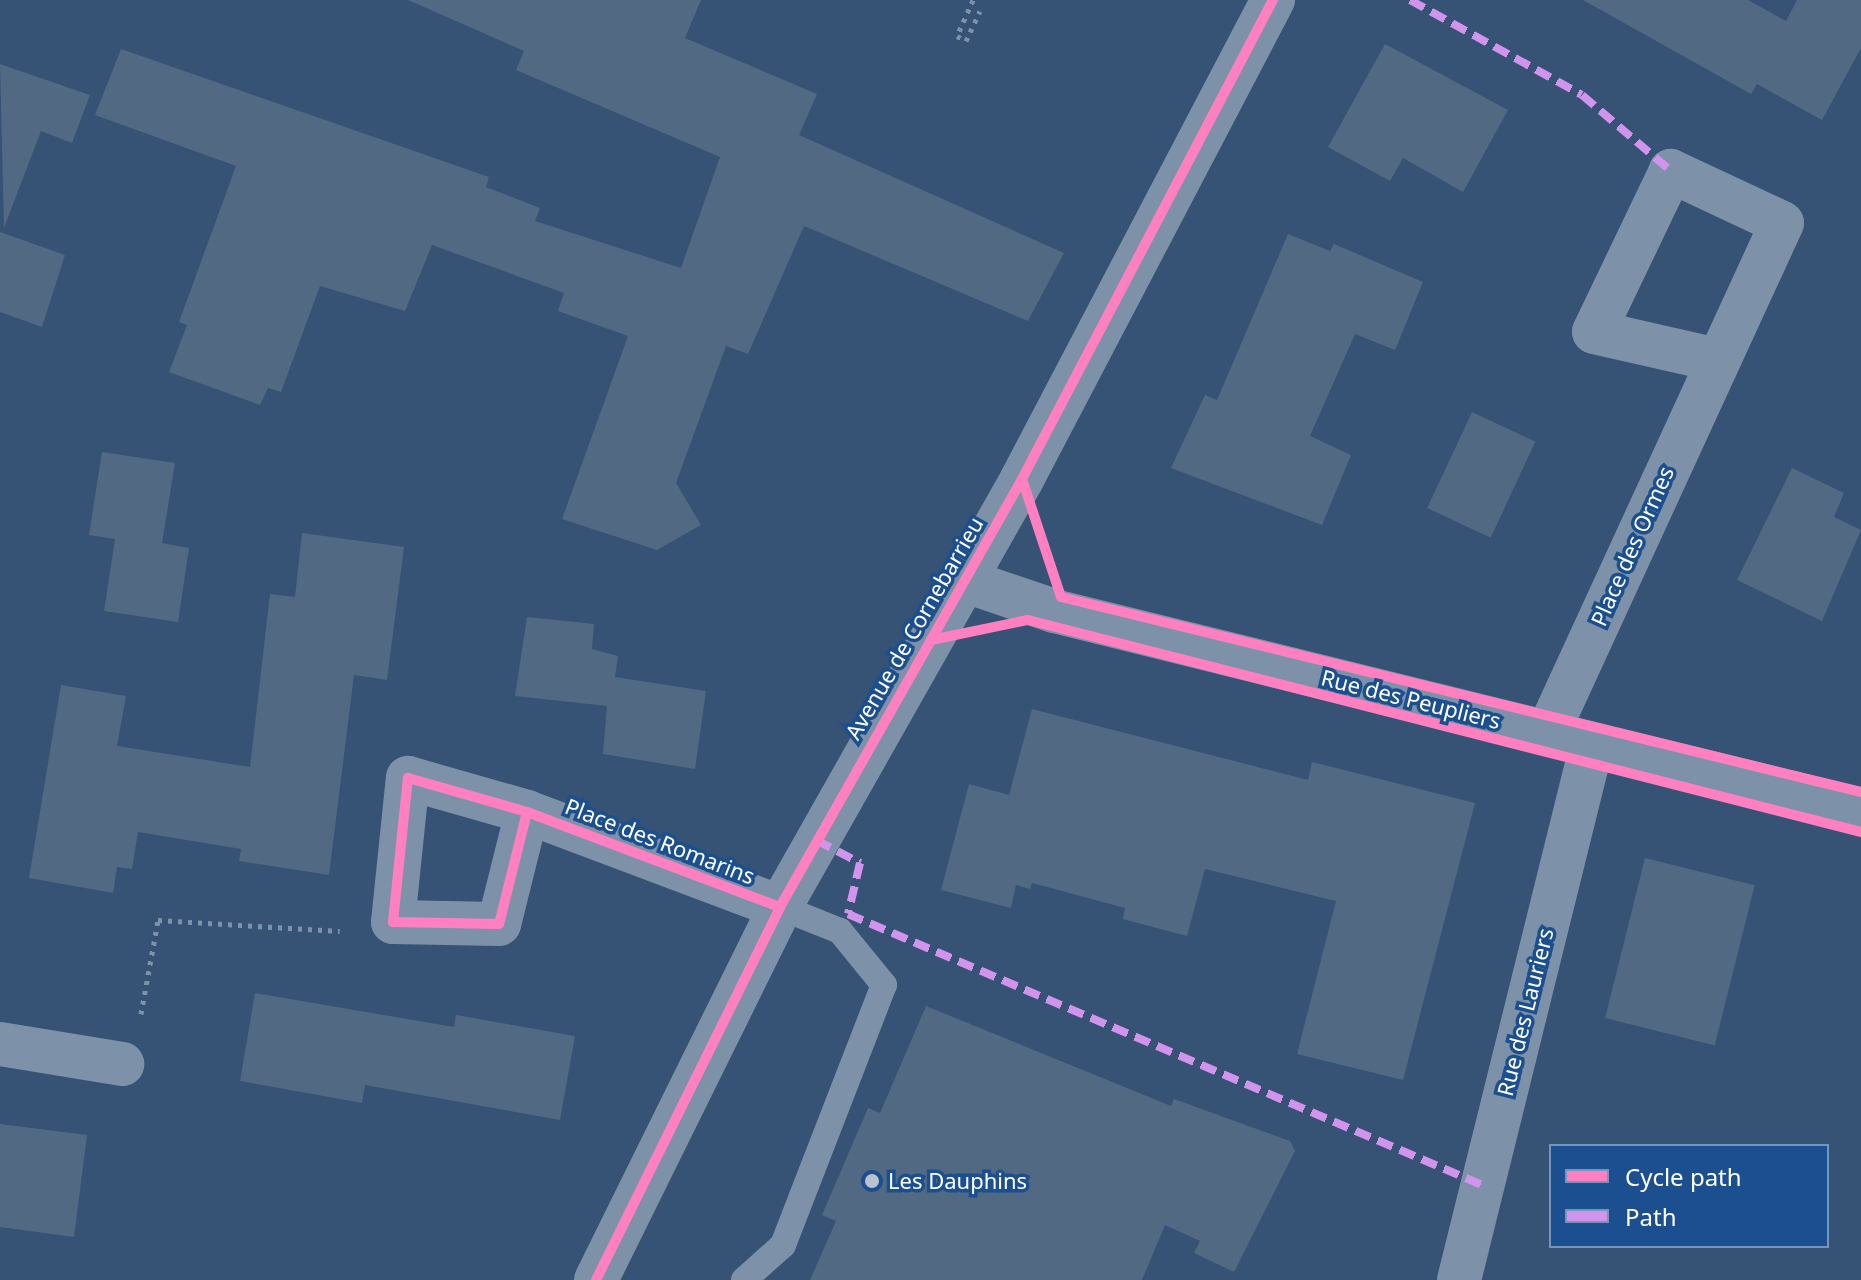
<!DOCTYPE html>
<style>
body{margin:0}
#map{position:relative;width:1861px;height:1280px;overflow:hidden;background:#365274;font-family:"Noto Sans",sans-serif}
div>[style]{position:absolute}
.building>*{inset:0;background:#526984;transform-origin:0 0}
.path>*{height:5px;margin-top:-2.5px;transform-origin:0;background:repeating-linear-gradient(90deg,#7d92a8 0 4px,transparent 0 10px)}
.service>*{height:26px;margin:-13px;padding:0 13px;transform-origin:13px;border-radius:13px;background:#7d92a8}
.minor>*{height:44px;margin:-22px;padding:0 22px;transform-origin:22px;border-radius:22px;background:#7d92a8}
.tertiary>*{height:44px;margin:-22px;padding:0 22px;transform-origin:22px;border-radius:22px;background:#7d92a8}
.quiet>*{height:8px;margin-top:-4px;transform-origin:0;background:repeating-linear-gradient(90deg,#d193ec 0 16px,transparent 0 24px)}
.cycleway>*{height:10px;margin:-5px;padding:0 5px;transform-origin:5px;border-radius:5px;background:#ff80c0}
.dots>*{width:22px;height:22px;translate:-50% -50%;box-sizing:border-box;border:4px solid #1b4f8f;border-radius:50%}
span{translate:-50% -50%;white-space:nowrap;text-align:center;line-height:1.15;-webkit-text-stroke:7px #1b4f8f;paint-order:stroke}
.street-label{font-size:22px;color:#fff}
.poi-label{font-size:22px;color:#fff}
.left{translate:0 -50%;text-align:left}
.legend{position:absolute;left:1549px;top:1144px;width:280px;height:104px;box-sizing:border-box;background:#1b4f8f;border:2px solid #7695bc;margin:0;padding:10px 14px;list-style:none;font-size:24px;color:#fff}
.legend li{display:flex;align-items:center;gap:16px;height:40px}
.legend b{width:40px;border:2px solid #7695bc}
</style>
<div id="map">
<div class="building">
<i style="clip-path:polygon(408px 0,701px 0,685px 38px,817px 94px,799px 135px,1064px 253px,1028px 321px,804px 226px,748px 354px,726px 346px,676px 483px,701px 525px,657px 550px,562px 519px,628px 336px,558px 311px,564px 293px,432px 245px,405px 311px,320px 286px,281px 392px,268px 388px,260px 405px,169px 372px,187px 325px,179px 322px,236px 166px,95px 115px,121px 49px,489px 177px,486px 187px,540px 208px,535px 221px,681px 268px,720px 157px,516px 70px,524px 51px)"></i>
<i style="clip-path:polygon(1583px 0,1748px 0,1786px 21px,1797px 0,1861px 0,1861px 48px,1822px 120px,1757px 84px,1751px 94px)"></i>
<i style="clip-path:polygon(1385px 44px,1508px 110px,1463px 192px,1403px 158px,1390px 181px,1328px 147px)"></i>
<i style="clip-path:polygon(0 64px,90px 95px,72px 143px,41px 131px,4px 228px)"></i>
<i style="clip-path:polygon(0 232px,65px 255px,42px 327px,0 312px)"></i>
<i style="clip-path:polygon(1288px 234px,1330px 251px,1334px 244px,1423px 282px,1395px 350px,1355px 334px,1310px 436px,1351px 455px,1322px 525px,1171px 468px,1205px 395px,1217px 400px)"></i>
<i style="left:1472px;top:412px;width:70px;height:106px;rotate:25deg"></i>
<i style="clip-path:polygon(102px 452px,175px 463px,162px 543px,189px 548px,178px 622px,104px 611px,115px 539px,89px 535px)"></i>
<i style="clip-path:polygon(1792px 468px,1844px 493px,1834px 517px,1861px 530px,1822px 621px,1737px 580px)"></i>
<i style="clip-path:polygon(302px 533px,404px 547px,387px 680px,354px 675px,329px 875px,239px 861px,241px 849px,138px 832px,132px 869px,117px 867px,113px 893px,29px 878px,61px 685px,126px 696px,117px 746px,250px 767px,270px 594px,295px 597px)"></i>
<i style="clip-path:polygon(527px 617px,594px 624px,592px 649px,618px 656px,615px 677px,706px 691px,695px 769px,603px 754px,607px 706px,515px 696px)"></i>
<i style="clip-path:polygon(1032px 709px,1308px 780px,1312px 762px,1475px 803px,1403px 1080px,1297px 1054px,1336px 901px,1205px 869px,1187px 936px,1123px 919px,1125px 908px,1032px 883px,1030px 889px,1016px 885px,1011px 908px,941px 890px,969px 784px,1009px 795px)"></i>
<i style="left:1645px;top:858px;width:113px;height:165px;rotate:14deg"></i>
<i style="clip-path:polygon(255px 993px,454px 1027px,456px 1015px,575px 1036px,560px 1120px,365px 1085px,362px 1103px,240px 1081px)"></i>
<i style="clip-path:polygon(926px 1006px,1171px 1106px,1174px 1099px,1290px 1141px,1295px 1151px,1234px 1272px,1194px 1253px,1200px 1241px,1165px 1225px,1142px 1280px,810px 1280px,836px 1221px,822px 1215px,868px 1108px,880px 1113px)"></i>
<i style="clip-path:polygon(0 1124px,87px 1135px,74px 1237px,0 1227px)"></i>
</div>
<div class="path">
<i style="left:973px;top:0;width:39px;rotate:114deg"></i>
<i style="left:957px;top:36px;width:10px;rotate:29deg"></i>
<i style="left:966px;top:41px;width:33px;rotate:-65deg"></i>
<i style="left:141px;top:1014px;width:96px;rotate:-79.7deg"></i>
<i style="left:158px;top:920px;width:182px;rotate:3.5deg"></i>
</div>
<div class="service">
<i style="left:744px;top:1280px;width:52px;rotate:-41.9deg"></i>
<i style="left:783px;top:1245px;width:279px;rotate:-68.8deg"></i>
<i style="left:884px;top:985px;width:70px;rotate:-129.2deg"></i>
<i style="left:840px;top:931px;width:65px;rotate:-158.2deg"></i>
</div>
<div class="minor">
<i style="left:963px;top:580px;width:96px;rotate:18.8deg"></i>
<i style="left:1054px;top:611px;width:831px;rotate:13.85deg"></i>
<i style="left:1548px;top:732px;width:560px;rotate:-65.31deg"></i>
<i style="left:1782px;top:223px;width:123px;rotate:-154.9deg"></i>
<i style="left:1671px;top:171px;width:178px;rotate:115.6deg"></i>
<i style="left:1594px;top:332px;width:126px;rotate:12.8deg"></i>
<i style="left:527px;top:812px;width:115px;rotate:104deg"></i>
<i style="left:499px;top:924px;width:106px;rotate:-178.9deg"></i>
<i style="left:393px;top:922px;width:145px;rotate:-84.1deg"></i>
<i style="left:408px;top:778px;width:124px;rotate:15.9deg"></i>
<i style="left:527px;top:812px;width:270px;rotate:20.6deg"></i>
<i style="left:0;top:1044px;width:124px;rotate:9.3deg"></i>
<i style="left:1459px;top:1280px;width:552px;rotate:-76.06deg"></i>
</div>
<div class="tertiary">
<i style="left:596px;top:1280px;width:416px;rotate:-63.7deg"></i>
<i style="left:780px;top:907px;width:492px;rotate:-60.5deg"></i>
<i style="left:1022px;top:479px;width:541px;rotate:-62.35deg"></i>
</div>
<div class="quiet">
<i style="left:1410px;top:0;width:196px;rotate:28.9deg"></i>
<i style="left:1582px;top:95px;width:117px;rotate:40.5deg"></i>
<i style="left:816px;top:840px;width:50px;rotate:27.6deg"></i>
<i style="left:860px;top:863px;width:52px;rotate:103.2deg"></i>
<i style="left:848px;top:914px;width:689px;rotate:23.14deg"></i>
</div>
<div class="cycleway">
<i style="left:1022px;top:479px;width:124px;rotate:71.7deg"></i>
<i style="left:1061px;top:597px;width:823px;rotate:13.7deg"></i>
<i style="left:931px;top:640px;width:99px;rotate:-11.7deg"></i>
<i style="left:1028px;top:620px;width:860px;rotate:14.28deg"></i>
<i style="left:527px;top:812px;width:115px;rotate:104deg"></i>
<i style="left:499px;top:924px;width:106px;rotate:-178.9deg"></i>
<i style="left:393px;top:922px;width:145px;rotate:-84.1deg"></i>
<i style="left:408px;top:778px;width:124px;rotate:15.9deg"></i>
<i style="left:527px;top:812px;width:270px;rotate:20.6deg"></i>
<i style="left:596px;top:1280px;width:416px;rotate:-63.7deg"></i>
<i style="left:780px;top:907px;width:492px;rotate:-60.5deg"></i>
<i style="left:1022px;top:479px;width:541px;rotate:-62.35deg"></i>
</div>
<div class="dots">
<i style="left:872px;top:1181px;background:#b9c2ce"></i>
</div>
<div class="street-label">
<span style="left:1632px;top:546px;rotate:-66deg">Place des Ormes</span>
<span style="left:914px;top:628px;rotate:-60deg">Avenue de Cornebarrieu</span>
<span style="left:1411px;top:699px;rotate:14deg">Rue des Peupliers</span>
<span style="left:660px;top:841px;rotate:21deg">Place des Romarins</span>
<span style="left:1525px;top:1012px;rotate:-76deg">Rue des Lauriers</span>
</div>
<div class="poi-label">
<span class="left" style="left:888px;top:1181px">Les Dauphins</span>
</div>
<ul class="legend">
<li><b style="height:10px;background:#ff80c0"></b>Cycle path</li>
<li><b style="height:10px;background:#d193ec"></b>Path</li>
</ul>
</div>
